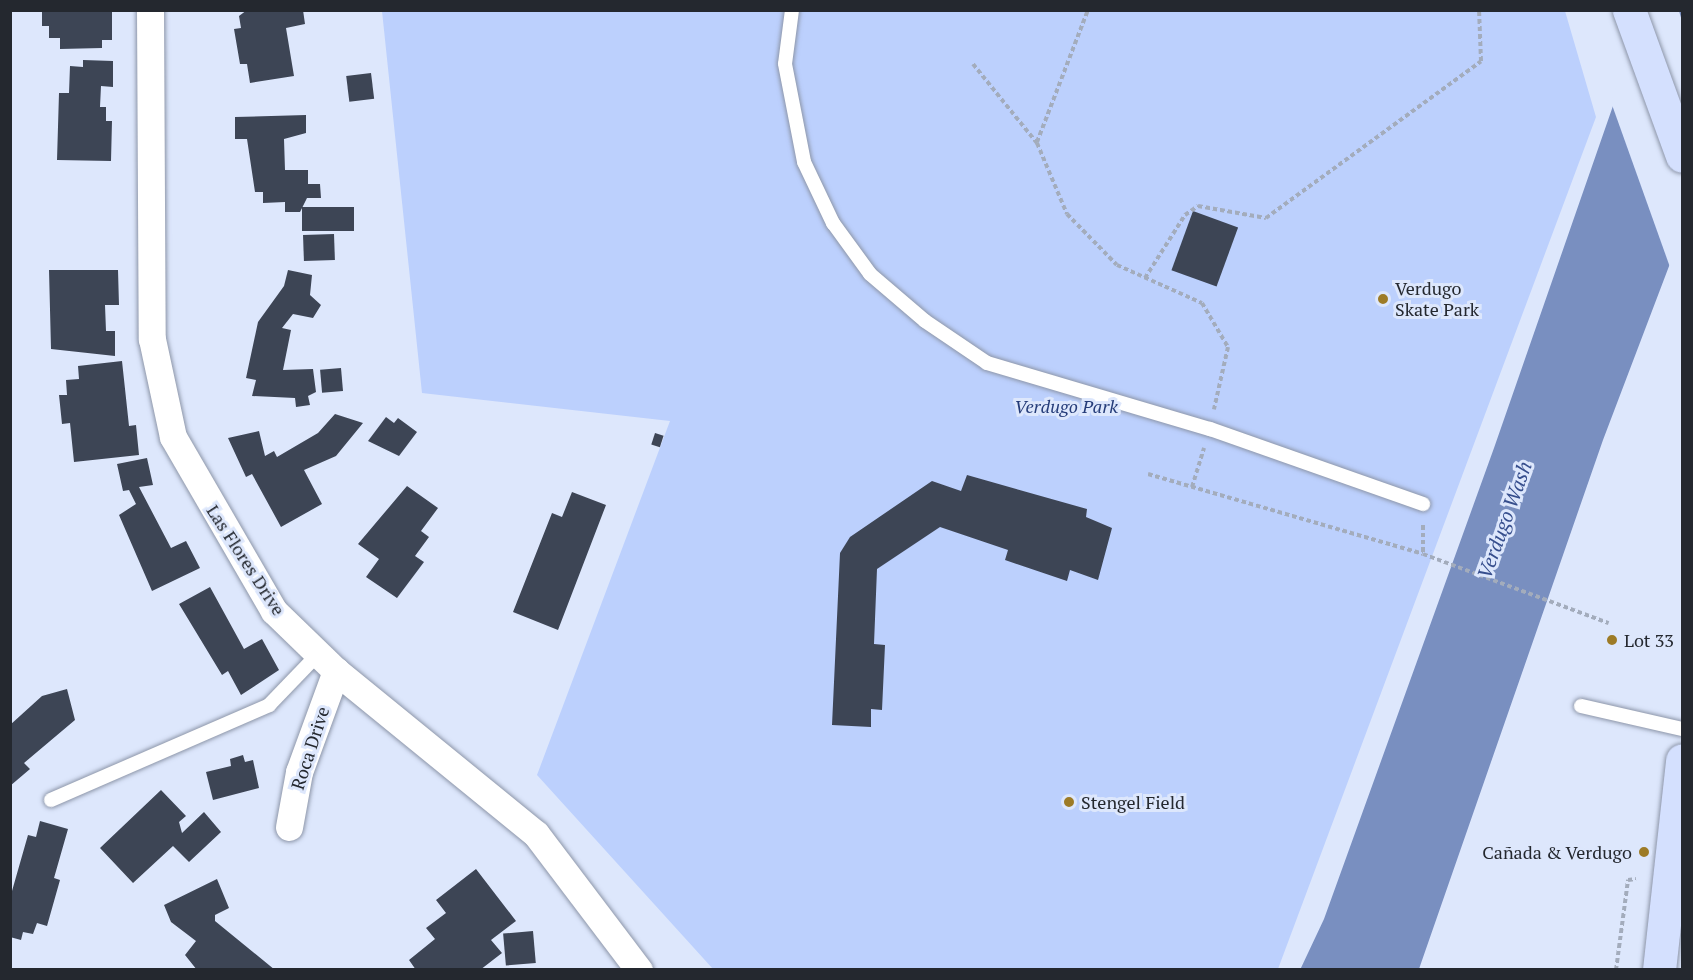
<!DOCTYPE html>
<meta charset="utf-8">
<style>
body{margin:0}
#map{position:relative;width:1693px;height:980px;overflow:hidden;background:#dde7fc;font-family:"PT Serif",serif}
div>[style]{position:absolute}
.green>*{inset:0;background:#bcd0fd}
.water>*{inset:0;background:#798fc0}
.pier>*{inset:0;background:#dde7fc}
.building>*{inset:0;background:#3d4555;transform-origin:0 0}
.path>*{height:4px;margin-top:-2px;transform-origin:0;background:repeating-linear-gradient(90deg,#a3acbc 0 4.5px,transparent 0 7.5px)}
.roads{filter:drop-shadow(0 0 2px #8d96a9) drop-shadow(0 0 2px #8d96a9)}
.lane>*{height:14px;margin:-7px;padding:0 7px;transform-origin:7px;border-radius:7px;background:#fff}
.street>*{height:27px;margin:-13.5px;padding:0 13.5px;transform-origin:13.5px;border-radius:13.5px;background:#fff}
.secondary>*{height:33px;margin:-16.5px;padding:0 16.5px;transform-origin:16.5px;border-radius:16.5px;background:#d4e0fe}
.dots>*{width:16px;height:16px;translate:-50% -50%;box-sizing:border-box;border:3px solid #dde7fc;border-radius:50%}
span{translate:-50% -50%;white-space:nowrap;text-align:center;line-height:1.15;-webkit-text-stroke:6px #dde7fc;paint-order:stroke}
.poi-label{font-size:18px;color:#24282f}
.left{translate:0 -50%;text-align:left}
.right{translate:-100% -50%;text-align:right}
.park-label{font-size:18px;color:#253c79;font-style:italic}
.street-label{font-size:18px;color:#24282f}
.water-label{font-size:20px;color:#364e8d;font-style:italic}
.frame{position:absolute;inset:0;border:12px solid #24282f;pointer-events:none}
</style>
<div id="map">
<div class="green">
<i style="clip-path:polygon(382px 11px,1565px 11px,1596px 117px,1278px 969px,713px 969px,537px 775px,670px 421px,422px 393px)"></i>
</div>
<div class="water">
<i style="clip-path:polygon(1646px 11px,1682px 11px,1682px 232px,1603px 440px,1419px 969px,1300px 970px,1324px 919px,1494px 448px)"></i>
</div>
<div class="pier">
<i style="clip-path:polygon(1643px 10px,1679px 11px,1682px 21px,1682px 241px,1671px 270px,1611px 102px)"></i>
</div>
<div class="building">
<i style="clip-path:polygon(42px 10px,112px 10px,112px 40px,102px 40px,102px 48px,60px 49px,60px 38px,49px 38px,49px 26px,42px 26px)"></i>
<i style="clip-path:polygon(247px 10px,303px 10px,305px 24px,286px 28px,294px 76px,250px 83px,247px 64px,240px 64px,234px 29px,241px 28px,239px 16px)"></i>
<i style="clip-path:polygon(83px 60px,113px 61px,113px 87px,101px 86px,100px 107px,106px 107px,106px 121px,112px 121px,111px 161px,57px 160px,59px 93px,69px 93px,70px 66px,83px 67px)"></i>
<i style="left:371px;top:73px;width:26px;height:25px;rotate:83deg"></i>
<i style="clip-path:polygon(306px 115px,306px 133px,284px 139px,285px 170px,308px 170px,308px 184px,320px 184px,321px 198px,307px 198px,300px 212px,285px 212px,285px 202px,263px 203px,263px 192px,255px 192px,247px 139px,235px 139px,235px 117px)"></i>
<i style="left:354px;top:207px;width:24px;height:52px;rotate:90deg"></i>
<i style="left:1193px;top:211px;width:48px;height:63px;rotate:20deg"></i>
<i style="left:334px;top:234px;width:26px;height:31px;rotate:88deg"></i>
<i style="clip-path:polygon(49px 270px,118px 270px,119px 305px,105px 305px,106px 331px,115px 331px,115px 356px,51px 349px)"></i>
<i style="clip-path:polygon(288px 270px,312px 275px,310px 295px,321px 305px,313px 318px,293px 314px,282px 328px,291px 330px,283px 370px,313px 369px,316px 392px,308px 396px,310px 405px,296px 407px,295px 398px,252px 396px,256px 380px,246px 378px,258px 322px,284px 286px)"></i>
<i style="clip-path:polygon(122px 361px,129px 426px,136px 425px,139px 455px,74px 462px,70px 423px,62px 424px,59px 395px,67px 395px,66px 380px,79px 379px,78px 366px)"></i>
<i style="left:341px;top:368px;width:23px;height:21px;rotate:85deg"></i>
<i style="clip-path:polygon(335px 414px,363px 423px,336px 456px,304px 470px,322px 504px,281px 527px,252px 474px,246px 477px,228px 438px,259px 431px,265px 456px,274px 451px,277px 457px,318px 433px)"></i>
<i style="clip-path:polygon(386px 417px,394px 423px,398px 418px,417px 432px,399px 456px,368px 441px)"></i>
<i style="left:655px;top:433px;width:9px;height:12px;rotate:18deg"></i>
<i style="clip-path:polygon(147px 458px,153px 485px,139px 487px,171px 548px,186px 541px,200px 568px,152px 591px,119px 515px,136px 504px,129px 490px,123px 491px,117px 464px)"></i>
<i style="clip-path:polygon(967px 475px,1087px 509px,1086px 517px,1112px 528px,1098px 580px,1070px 570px,1067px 581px,1005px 560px,1008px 550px,940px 527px,877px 569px,874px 644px,885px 645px,882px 710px,871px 709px,871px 727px,832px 725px,840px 553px,850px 537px,932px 481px,961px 491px)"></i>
<i style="clip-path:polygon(407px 486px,438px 508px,421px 531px,429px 537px,415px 556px,424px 562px,397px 598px,366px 577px,379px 559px,358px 544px)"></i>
<i style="clip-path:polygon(572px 492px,606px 505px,558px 630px,513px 612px,552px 513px,562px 517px)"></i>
<i style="clip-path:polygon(210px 587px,244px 649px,262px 639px,279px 670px,241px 695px,228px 671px,222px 675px,179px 604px)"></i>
<i style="clip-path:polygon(67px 689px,75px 720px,24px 763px,30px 769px,10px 786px,10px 725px,42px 696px)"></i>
<i style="clip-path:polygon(243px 755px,245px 762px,253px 760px,259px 788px,213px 800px,206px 772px,231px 766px,230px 759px)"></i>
<i style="clip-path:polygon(161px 790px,186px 816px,179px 822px,182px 833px,204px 812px,221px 832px,189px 862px,173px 846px,133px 883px,100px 848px)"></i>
<i style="clip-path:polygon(40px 821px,68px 829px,54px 878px,60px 880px,47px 926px,37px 923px,33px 934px,23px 932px,21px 940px,10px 937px,10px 898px,28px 835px,36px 837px)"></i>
<i style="clip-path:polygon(476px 869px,516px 921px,491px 940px,502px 953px,480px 970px,416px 970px,409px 960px,435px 939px,426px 928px,446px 913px,436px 900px)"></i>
<i style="clip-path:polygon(217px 879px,229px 908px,215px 915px,215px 921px,275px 970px,197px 970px,185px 955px,196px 941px,171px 922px,164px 905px)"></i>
<i style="left:533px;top:931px;width:32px;height:30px;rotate:85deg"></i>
</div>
<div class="path">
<i style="left:973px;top:64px;width:102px;rotate:51deg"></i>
<i style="left:1037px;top:143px;width:77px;rotate:67.1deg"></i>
<i style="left:1067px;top:214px;width:71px;rotate:45.6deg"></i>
<i style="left:1117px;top:265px;width:93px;rotate:24.1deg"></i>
<i style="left:1202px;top:303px;width:51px;rotate:59.4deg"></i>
<i style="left:1228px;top:347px;width:64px;rotate:102.7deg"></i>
<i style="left:1037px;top:142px;width:142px;rotate:-68.9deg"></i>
<i style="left:1145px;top:278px;width:75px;rotate:-57.6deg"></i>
<i style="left:1185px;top:215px;width:16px;rotate:-35deg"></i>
<i style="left:1198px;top:206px;width:69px;rotate:10deg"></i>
<i style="left:1266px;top:218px;width:266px;rotate:-36.1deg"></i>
<i style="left:1481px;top:61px;width:51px;rotate:-92.2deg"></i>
<i style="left:1148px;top:474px;width:286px;rotate:16.2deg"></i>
<i style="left:1423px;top:554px;width:198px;rotate:20.4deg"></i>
<i style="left:1192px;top:487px;width:41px;rotate:-72.9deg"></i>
<i style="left:1423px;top:525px;width:29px;rotate:90deg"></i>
<i style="left:1616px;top:970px;width:91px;rotate:-82.4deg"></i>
<i style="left:1628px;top:880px;width:8px;rotate:-7deg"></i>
</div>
<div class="roads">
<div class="lane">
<i style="left:792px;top:10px;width:54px;rotate:97.4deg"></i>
<i style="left:785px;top:64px;width:100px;rotate:79deg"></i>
<i style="left:804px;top:162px;width:68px;rotate:64.6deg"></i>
<i style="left:833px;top:223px;width:63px;rotate:54deg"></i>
<i style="left:870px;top:274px;width:72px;rotate:40.5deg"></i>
<i style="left:925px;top:321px;width:75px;rotate:34.1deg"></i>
<i style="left:987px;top:363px;width:233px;rotate:16.5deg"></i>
<i style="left:1210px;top:429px;width:226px;rotate:19.4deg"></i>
<i style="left:1581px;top:706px;width:104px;rotate:12.8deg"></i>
<i style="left:51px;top:800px;width:238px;rotate:-23.5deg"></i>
<i style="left:269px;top:705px;width:71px;rotate:-46.1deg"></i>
</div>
<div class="street">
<i style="left:150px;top:10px;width:329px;rotate:89.7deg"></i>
<i style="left:152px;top:339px;width:100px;rotate:77.9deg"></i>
<i style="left:173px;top:437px;width:201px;rotate:59.9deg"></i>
<i style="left:274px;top:611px;width:86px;rotate:44.1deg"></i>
<i style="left:336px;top:671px;width:258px;rotate:39.2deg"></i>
<i style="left:536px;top:834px;width:171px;rotate:52.9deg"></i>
<i style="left:289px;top:827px;width:56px;rotate:-79.7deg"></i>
<i style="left:299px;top:772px;width:108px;rotate:-69.9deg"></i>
</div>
<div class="secondary">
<i style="left:1629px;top:10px;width:155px;rotate:70deg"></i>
<i style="left:1659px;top:970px;width:211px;rotate:-83.7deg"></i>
</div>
</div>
<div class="dots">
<i style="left:1383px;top:299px;background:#9d7b26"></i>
<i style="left:1612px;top:640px;background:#9d7b26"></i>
<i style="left:1069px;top:802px;background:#9d7b26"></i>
<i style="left:1644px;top:852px;background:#9d7b26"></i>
</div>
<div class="poi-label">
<span class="left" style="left:1395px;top:299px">Verdugo<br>Skate Park</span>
<span class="left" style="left:1624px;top:640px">Lot 33</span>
<span class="left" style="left:1081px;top:802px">Stengel Field</span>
<span class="right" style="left:1632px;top:852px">Cañada &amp; Verdugo</span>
</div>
<div class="park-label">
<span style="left:1066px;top:406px">Verdugo Park</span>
</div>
<div class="street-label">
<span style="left:246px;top:560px;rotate:57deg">Las Flores Drive</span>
<span style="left:310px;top:748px;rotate:-72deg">Roca Drive</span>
</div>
<div class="water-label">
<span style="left:1504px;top:520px;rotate:-70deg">Verdugo Wash</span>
</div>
<div class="frame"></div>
</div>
